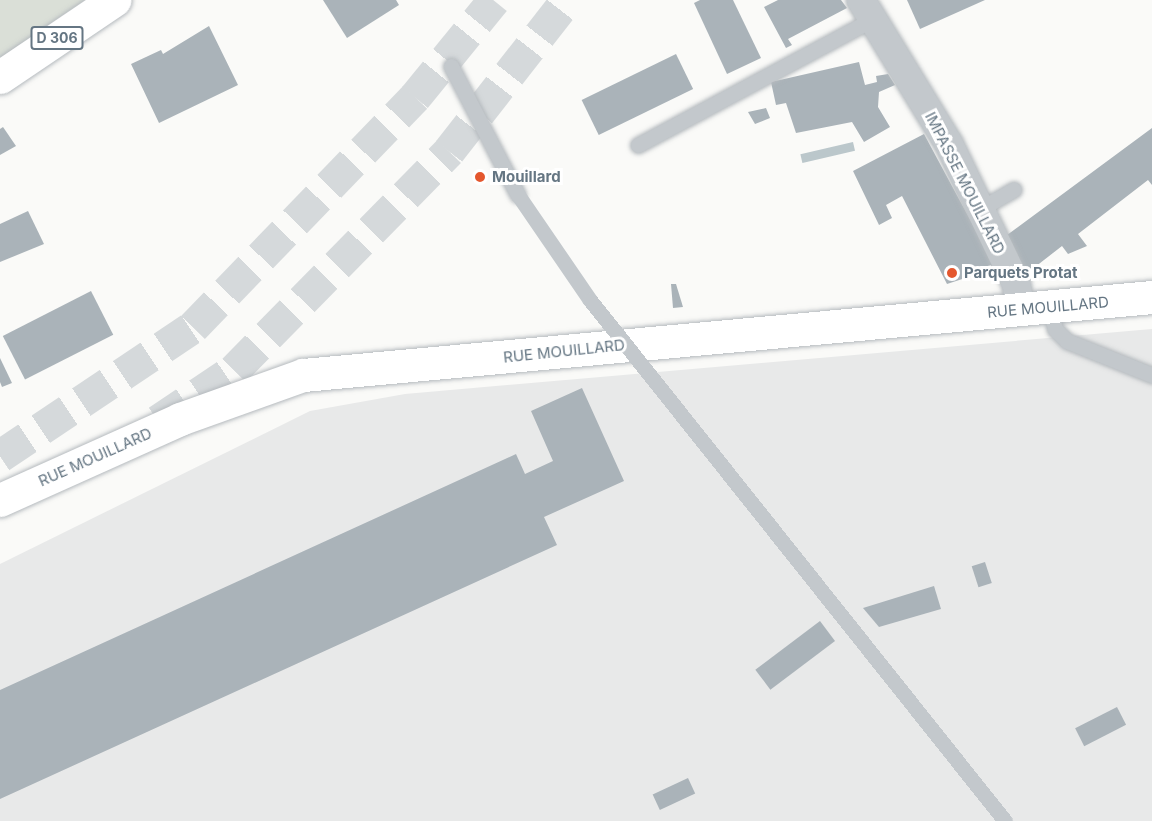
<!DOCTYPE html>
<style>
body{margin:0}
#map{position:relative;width:1152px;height:821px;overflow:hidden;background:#fafaf8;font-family:Inter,sans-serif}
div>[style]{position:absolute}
.built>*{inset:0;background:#e8e9e9}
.green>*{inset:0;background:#dadfd7}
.water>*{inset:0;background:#bbc7cb;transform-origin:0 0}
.building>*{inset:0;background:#aab3b9;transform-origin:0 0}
.trunk-tunnel>*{height:33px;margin-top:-16.5px;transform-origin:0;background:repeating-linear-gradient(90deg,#d5d9db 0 33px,transparent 0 49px)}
.roads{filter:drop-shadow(0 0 2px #b5babe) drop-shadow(0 0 2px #b5babe)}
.service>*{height:15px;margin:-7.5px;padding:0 7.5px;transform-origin:7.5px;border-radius:7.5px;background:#c3c8cc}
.minor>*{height:28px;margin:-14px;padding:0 14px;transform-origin:14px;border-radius:14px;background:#c3c8cc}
.primary>*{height:33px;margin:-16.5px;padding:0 16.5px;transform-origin:16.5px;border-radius:16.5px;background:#fff}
.service-bridge>*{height:15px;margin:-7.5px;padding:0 7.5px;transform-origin:7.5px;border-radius:7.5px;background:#c3c8cc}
.dots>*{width:16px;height:16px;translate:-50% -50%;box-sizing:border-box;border:3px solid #fff;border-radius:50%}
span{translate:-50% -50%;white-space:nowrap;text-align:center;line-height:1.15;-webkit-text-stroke:6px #fff;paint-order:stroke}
.shield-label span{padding:2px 4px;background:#fff;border:2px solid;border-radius:4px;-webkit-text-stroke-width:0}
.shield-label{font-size:14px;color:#657683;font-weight:700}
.poi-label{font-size:15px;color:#657683;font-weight:700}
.left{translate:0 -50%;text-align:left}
.street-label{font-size:15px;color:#657683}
</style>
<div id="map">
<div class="built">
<i style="clip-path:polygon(1152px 329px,1152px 821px,0 821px,0 564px,310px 411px,405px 394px)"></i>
</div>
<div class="green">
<i style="clip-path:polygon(0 0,85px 0,0 58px)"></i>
</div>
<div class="water">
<i style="left:853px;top:142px;width:9px;height:54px;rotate:77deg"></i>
</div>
<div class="building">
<i style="clip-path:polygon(323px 0,396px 0,399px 5px,347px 38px)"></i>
<i style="clip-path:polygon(700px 0,733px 0,761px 58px,727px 74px,694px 3px)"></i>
<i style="clip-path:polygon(778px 0,841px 0,847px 8px,788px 39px,792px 45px,786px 48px,764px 7px)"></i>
<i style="clip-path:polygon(907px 0,985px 0,920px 29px)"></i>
<i style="clip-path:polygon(209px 26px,238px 85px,159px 123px,131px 64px,161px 50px,163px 54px)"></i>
<i style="left:676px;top:54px;width:39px;height:105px;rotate:64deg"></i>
<i style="clip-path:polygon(859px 62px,865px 85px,877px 82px,876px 76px,888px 74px,895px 85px,879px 92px,878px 107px,890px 127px,864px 142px,852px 122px,796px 133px,786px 103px,776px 105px,771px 82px)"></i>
<i style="clip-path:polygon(766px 108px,770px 118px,755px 124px,748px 112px)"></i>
<i style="clip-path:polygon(3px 127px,16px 146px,0 155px,0 129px)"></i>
<i style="clip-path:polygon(1152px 128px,1152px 185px,1148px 180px,1078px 234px,1087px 246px,1068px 254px,1062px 246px,1026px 274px,1003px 238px)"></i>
<i style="clip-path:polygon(924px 134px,996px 268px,947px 284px,902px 196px,886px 205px,892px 218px,879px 225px,853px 171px)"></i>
<i style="clip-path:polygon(28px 211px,44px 244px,0 262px,0 224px)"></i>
<i style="clip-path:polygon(671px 284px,676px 284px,683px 307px,673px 308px)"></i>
<i style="left:91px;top:291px;width:49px;height:99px;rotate:63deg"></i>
<i style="clip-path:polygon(0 358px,12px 383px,2px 387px,0 382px)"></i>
<i style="clip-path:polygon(582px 388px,624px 481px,544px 517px,557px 545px,0 799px,0 690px,516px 454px,525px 474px,553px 461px,531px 411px)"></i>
<i style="left:985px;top:562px;width:22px;height:14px;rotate:72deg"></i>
<i style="clip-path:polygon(934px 586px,941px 609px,879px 627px,863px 608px)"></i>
<i style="left:820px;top:621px;width:25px;height:81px;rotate:53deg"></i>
<i style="left:1117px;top:707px;width:20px;height:47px;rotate:63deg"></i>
<i style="left:688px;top:778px;width:17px;height:39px;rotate:65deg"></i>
</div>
<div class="trunk-tunnel">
<i style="left:158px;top:421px;width:92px;rotate:-33.9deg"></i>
<i style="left:234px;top:370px;width:307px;rotate:-45.5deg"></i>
<i style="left:449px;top:151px;width:192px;rotate:-52deg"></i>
<i style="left:0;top:456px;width:232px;rotate:-33.8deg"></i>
<i style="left:193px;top:327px;width:320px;rotate:-46deg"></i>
<i style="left:415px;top:97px;width:125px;rotate:-50.8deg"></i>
</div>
<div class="roads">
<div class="service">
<i style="left:451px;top:66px;width:145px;rotate:62.6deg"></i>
<i style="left:638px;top:145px;width:267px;rotate:-28.2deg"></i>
<i style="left:980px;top:209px;width:39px;rotate:-30deg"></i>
<i style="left:1050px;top:306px;width:24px;rotate:78deg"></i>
<i style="left:1055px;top:329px;width:17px;rotate:45deg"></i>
<i style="left:1067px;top:341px;width:92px;rotate:21.8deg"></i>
</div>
<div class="minor">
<i style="left:861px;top:0;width:169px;rotate:58.6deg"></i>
<i style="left:949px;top:144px;width:154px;rotate:64.3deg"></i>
<i style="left:1016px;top:283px;width:26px;rotate:79deg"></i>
</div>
<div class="primary">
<i style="left:0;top:77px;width:138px;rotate:-34deg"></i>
<i style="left:0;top:500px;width:197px;rotate:-24.2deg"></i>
<i style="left:180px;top:419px;width:131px;rotate:-19.7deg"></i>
<i style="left:303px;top:375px;width:853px;rotate:-5.25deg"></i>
</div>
</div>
<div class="service-bridge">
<i style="left:518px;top:195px;width:127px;rotate:55.6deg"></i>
<i style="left:590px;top:300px;width:666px;rotate:51.46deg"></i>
</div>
<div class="dots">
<i style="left:480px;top:177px;background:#e4572e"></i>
<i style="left:952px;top:273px;background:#e4572e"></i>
</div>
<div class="shield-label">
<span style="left:57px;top:38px">D 306</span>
</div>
<div class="poi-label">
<span class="left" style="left:492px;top:177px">Mouillard</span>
<span class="left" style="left:964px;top:273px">Parquets Protat</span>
</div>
<div class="street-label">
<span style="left:965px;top:183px;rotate:63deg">IMPASSE MOUILLARD</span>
<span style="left:1048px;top:307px;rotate:-5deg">RUE MOUILLARD</span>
<span style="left:564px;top:351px;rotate:-6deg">RUE MOUILLARD</span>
<span style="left:95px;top:457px;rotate:-24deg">RUE MOUILLARD</span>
</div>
</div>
